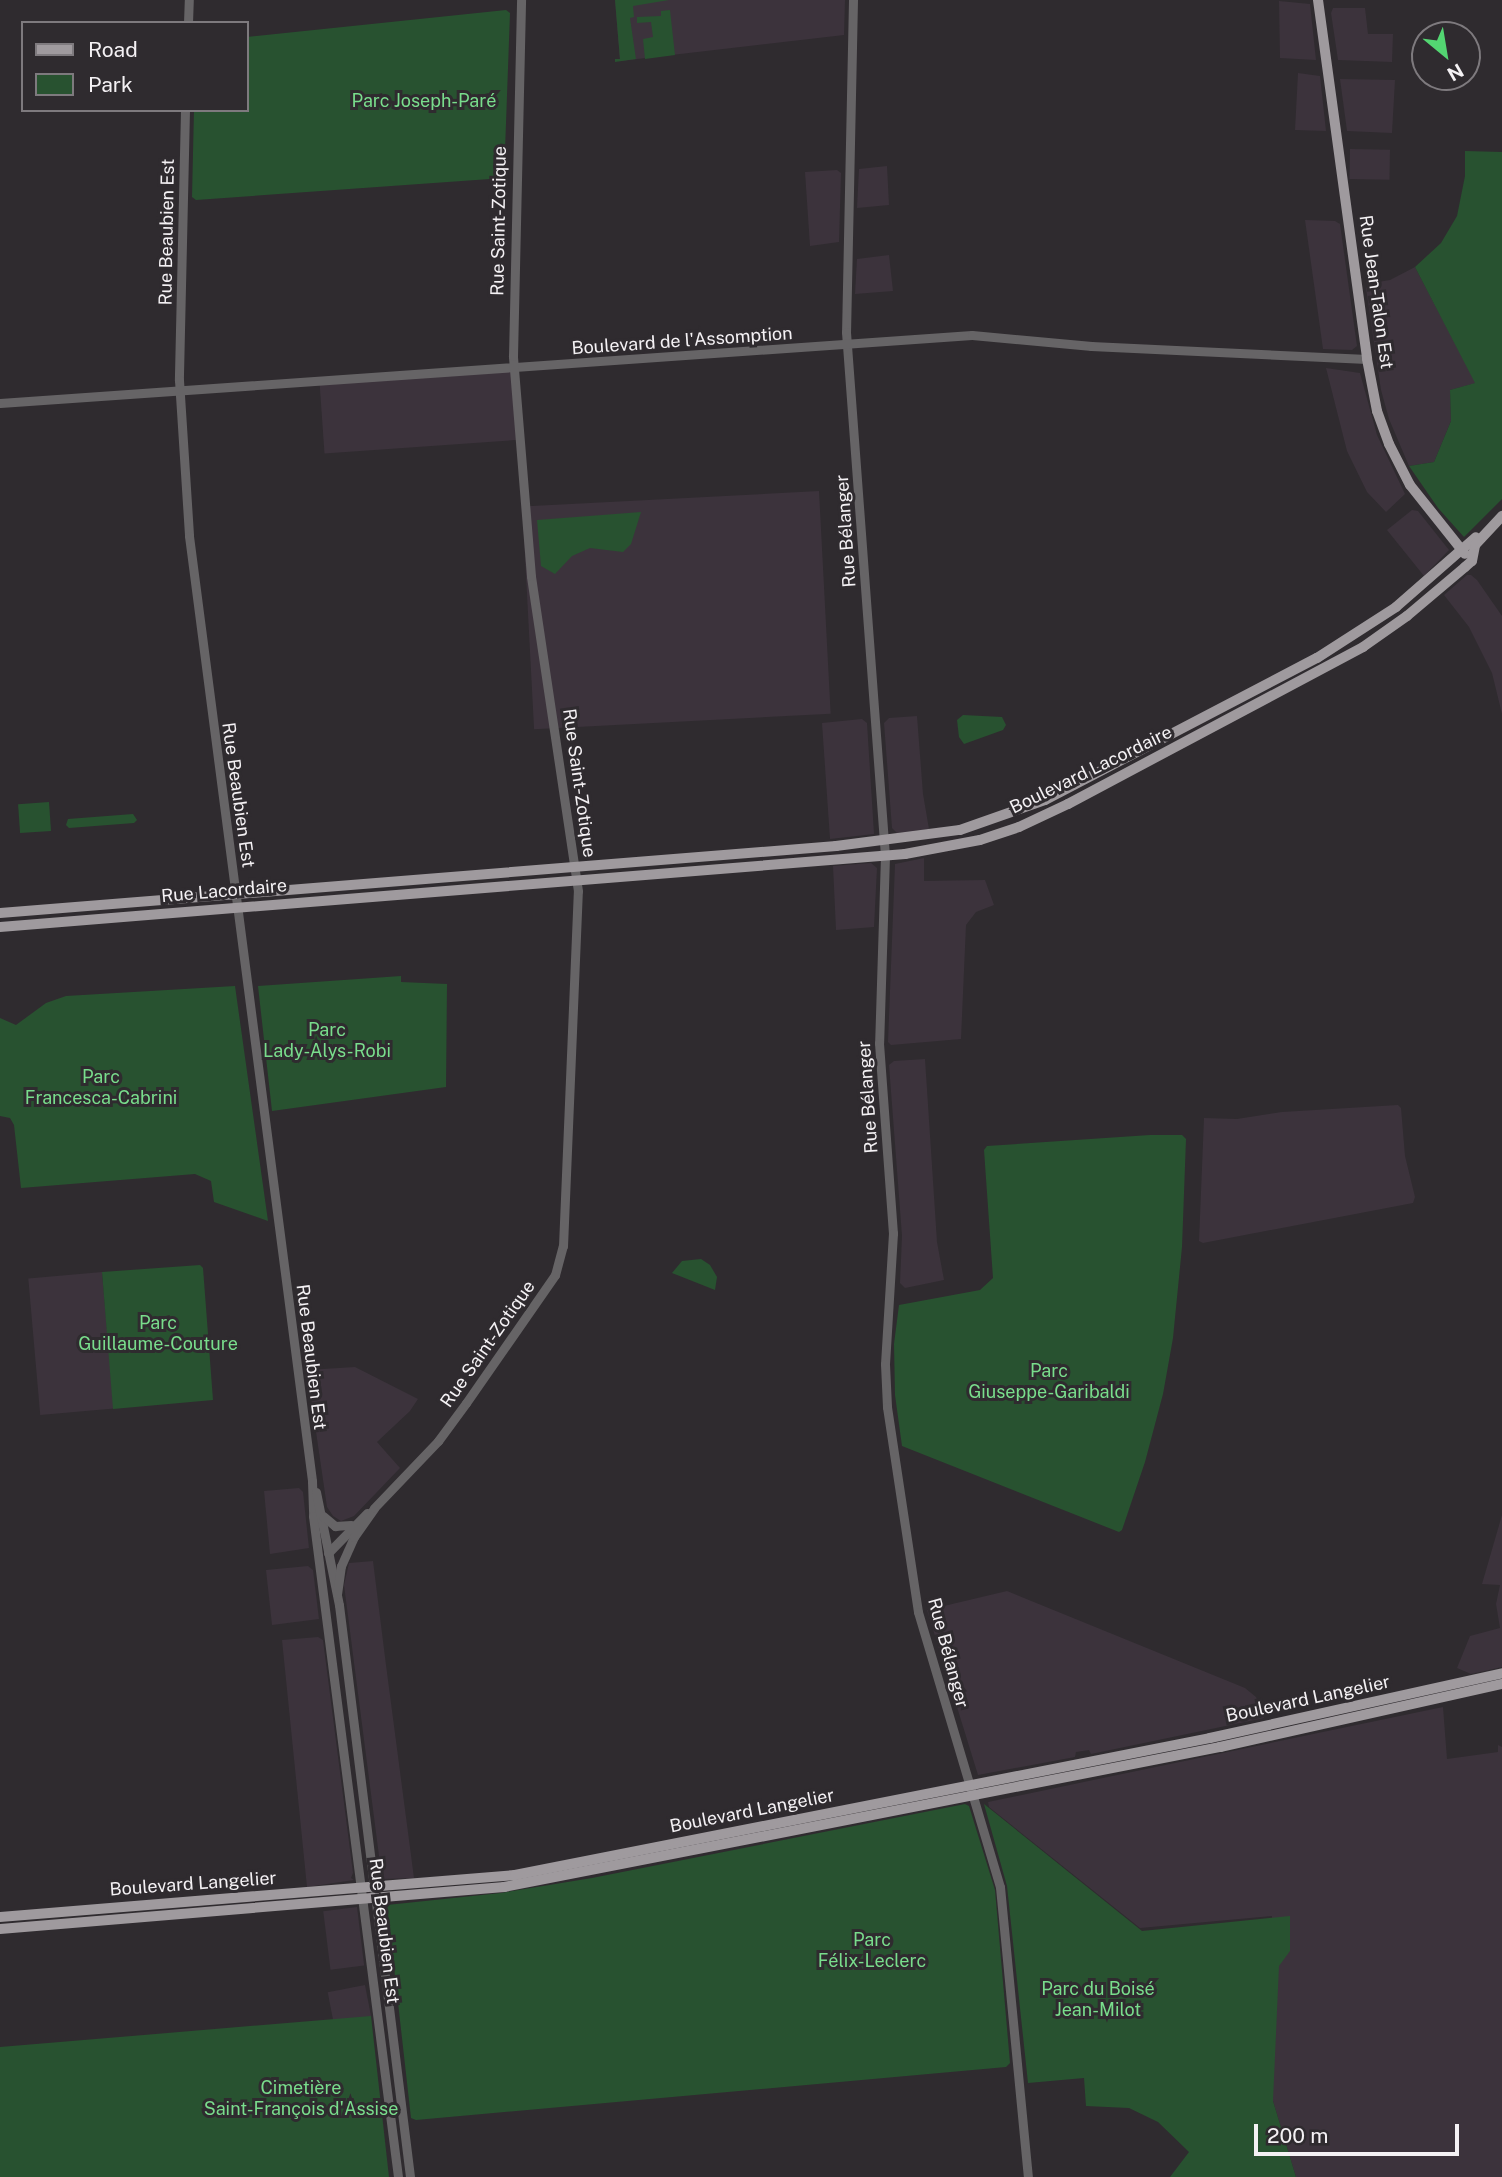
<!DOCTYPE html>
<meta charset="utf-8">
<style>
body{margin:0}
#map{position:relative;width:1502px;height:2177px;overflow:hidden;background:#2f2b2f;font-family:"Public Sans",sans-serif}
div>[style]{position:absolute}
.built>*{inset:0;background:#3c333c;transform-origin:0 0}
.green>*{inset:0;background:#285230;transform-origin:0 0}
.minor>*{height:9px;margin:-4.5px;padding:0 4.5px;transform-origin:4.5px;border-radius:4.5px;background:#666466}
.major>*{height:10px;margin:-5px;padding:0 5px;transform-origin:5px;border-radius:5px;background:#9f9a9e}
span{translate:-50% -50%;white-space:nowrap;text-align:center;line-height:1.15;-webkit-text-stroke:6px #2f2b2f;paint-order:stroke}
.park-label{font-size:18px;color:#79dd8c}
.street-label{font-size:18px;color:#f4f1f4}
.legend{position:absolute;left:21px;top:21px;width:228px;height:91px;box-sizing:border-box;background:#2f2b2f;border:2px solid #7e7a7e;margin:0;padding:9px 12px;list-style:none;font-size:21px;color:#f4f1f4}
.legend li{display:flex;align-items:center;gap:14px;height:35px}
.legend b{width:35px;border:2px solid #7e7a7e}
.north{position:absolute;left:1411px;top:21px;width:70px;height:70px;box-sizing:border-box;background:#2f2b2f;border:2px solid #7e7a7e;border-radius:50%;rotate:150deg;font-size:19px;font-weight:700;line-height:28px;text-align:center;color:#f4f1f4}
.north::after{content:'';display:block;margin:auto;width:24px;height:32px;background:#53d672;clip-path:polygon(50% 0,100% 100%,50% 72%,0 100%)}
.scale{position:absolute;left:1254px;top:2124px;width:205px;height:32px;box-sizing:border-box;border:4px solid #f4f1f4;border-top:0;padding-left:9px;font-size:21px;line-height:24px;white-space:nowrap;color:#f4f1f4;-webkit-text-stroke:5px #2f2b2f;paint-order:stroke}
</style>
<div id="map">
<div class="built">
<i style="clip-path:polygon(615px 0,845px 0,844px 35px,620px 61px)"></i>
<i style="clip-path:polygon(1279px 1px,1310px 4px,1316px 60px,1280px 58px)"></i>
<i style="clip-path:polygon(1333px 8px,1365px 8px,1368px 34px,1393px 34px,1392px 62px,1338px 60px,1331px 13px)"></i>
<i style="clip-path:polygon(1298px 73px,1320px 76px,1326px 131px,1295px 130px)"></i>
<i style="clip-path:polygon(1340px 79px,1395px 80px,1392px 133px,1347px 131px)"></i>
<i style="left:1350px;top:149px;width:40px;height:30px;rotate:1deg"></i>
<i style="clip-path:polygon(887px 166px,889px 205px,857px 208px,859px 169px)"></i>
<i style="clip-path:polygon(837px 170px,841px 173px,839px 242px,810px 246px,805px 172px)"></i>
<i style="clip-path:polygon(1305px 220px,1335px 221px,1340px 224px,1357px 346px,1352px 350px,1323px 349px)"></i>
<i style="clip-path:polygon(889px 255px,893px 291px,855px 294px,857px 259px)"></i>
<i style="clip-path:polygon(1415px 267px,1476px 383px,1450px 390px,1451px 421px,1434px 462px,1409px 466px,1389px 419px,1381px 390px,1366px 288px,1372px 283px,1390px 280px)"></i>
<i style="left:514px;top:368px;width:72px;height:195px;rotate:86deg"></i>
<i style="clip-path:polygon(1326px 368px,1360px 373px,1377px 435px,1405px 494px,1386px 512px,1367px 492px,1347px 451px)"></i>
<i style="left:819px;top:491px;width:223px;height:297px;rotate:87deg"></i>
<i style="clip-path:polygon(1412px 510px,1418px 511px,1449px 550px,1424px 576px,1387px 530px)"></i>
<i style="clip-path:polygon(1467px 575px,1471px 575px,1477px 580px,1502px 616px,1502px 714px,1492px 673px,1469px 627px,1444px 595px)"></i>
<i style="clip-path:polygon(917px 716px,923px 794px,929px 829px,897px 833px,892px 828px,884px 723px,889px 718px)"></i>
<i style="clip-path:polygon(862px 719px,867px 723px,874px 834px,830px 839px,822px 723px)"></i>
<i style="clip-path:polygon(924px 858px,924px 881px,985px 880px,994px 905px,976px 912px,966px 925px,961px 1039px,891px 1045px,888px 1042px,895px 864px)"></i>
<i style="clip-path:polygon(871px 863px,877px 868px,874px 927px,836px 930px,833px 866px)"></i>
<i style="clip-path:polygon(925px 1059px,937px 1242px,944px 1280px,905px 1288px,900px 1283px,902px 1236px,889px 1065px,894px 1061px)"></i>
<i style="clip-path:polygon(1398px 1105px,1401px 1108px,1405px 1156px,1415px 1197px,1413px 1203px,1203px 1243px,1199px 1241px,1204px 1118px,1237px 1119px,1282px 1112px)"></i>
<i style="left:102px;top:1272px;width:137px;height:74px;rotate:85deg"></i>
<i style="clip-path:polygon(355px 1367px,418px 1399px,410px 1411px,377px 1442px,400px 1468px,354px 1516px,341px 1521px,333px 1516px,327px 1507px,307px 1370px)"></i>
<i style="clip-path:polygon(299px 1488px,303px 1492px,309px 1548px,270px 1554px,264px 1491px)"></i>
<i style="clip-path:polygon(1502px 1515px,1502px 1667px,1471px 1674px,1457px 1668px,1470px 1636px,1500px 1628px,1496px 1604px,1500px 1585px,1482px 1584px)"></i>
<i style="clip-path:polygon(373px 1561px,386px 1665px,414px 1878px,382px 1879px,344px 1585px,349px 1563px)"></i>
<i style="clip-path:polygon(308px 1566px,313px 1570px,319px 1619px,272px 1625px,266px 1570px)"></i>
<i style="clip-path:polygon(1007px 1591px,1245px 1688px,1256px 1697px,1264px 1718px,1091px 1754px,1089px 1750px,1076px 1752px,1075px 1757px,978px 1775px,927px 1610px)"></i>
<i style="clip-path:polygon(318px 1637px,323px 1640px,353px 1873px,351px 1878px,354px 1880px,307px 1887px,282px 1640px)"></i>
<i style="clip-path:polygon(1443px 1707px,1447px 1759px,1498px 1752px,1498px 1745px,1502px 1747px,1502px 2177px,1296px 2177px,1273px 2101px,1272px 1916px,1140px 1928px,989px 1807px,988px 1802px)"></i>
<i style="left:357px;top:1907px;width:59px;height:34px;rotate:83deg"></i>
<i style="left:365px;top:1985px;width:32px;height:38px;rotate:79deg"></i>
</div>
<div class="green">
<i style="clip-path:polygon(615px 0,669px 0,633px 6px,634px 17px,630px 18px,636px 59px,615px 62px,615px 59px,620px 59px)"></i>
<i style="clip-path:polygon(506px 10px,510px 13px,504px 178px,196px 200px,192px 197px,194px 110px,247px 110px,247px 37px)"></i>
<i style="clip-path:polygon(670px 10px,675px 55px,645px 59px,643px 39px,653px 37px,651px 22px,637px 23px,637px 17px,661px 16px,661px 11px)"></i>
<i style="clip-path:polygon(1465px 151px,1502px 152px,1502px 499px,1464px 537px,1438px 508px,1409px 466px,1434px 462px,1451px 421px,1450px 390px,1475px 383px,1415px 267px,1441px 243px,1457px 216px,1465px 176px)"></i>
<i style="clip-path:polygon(641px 512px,631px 544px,623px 552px,590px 548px,572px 556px,555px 574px,541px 566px,537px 520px)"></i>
<i style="clip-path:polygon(963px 715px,1002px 717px,1006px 725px,1003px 730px,964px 744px,959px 737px,957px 720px)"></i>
<i style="left:49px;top:802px;width:29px;height:31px;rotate:86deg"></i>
<i style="clip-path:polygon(133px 814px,137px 820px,134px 823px,69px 828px,66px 825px,68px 819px)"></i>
<i style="clip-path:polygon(401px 976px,401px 982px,447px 984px,446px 1087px,272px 1111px,258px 986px)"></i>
<i style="clip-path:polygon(235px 986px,268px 1221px,214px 1202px,211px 1181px,195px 1174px,21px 1188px,14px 1125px,10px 1118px,0 1116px,0 1018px,16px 1025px,46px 1003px,66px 996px)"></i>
<i style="clip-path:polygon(1150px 1135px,1182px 1135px,1186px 1139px,1182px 1247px,1173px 1338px,1163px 1394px,1145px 1462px,1122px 1530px,1119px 1532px,902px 1446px,895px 1395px,894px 1344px,899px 1305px,980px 1290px,993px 1278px,984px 1150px,987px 1146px)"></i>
<i style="clip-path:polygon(701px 1259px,710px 1265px,717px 1277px,715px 1290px,672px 1273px,682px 1261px)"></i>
<i style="clip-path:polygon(200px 1265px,203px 1268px,213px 1400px,113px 1409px,102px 1272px)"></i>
<i style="clip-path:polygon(965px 1804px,969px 1806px,995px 1890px,1010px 2063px,1006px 2067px,416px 2120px,411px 2118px,387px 1905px,501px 1893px,592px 1878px)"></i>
<i style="clip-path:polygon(984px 1804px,1142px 1931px,1290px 1916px,1290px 1951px,1279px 1966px,1273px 2101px,1296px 2177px,1170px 2177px,1189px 2152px,1158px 2122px,1129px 2108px,1086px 2106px,1084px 2078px,1028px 2083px,1007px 1886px)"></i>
<i style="clip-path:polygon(371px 2016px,389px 2177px,0 2177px,0 2047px)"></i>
</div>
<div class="minor">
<i style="left:853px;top:0;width:332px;rotate:91.2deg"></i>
<i style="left:846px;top:332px;width:525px;rotate:85.74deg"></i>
<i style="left:885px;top:856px;width:187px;rotate:91.8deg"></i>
<i style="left:879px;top:1043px;width:191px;rotate:85.8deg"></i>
<i style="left:893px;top:1233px;width:131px;rotate:93.5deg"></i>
<i style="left:885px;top:1364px;width:43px;rotate:87.3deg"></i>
<i style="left:887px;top:1407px;width:207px;rotate:81.4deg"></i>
<i style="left:918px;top:1612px;width:287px;rotate:73.4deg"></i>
<i style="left:1000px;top:1887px;width:291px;rotate:84.5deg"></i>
<i style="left:188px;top:23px;width:23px;rotate:-88deg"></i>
<i style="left:185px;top:110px;width:270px;rotate:91.3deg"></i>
<i style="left:179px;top:380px;width:156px;rotate:86.3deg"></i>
<i style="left:189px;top:536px;width:953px;rotate:82.58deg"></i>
<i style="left:312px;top:1481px;width:35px;rotate:88deg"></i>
<i style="left:313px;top:1516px;width:666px;rotate:82.67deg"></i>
<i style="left:0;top:403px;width:974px;rotate:-4deg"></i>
<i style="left:972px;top:335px;width:120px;rotate:5.3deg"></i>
<i style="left:1091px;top:346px;width:276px;rotate:2.7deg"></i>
<i style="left:316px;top:1492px;width:115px;rotate:78.5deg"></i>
<i style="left:339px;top:1605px;width:576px;rotate:82.92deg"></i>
<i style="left:323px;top:1516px;width:16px;rotate:40deg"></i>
<i style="left:335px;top:1526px;width:16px;rotate:-4deg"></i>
<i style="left:328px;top:1553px;width:56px;rotate:-45.7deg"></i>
<i style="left:337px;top:1594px;width:28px;rotate:-82deg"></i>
<i style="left:341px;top:1566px;width:32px;rotate:-66deg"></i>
<i style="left:354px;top:1537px;width:35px;rotate:-55deg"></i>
<i style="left:374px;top:1508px;width:93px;rotate:-46.3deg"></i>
<i style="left:438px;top:1441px;width:47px;rotate:-53.6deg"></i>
<i style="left:466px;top:1403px;width:156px;rotate:-55.2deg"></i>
<i style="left:555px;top:1275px;width:30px;rotate:-75deg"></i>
<i style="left:563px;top:1246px;width:355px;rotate:-87.6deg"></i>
<i style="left:578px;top:891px;width:318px;rotate:-98.5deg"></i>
<i style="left:531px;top:576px;width:221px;rotate:-94.7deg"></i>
<i style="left:513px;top:356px;width:356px;rotate:-88.7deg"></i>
</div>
<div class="major">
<i style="left:1318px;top:0;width:362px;rotate:82.2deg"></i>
<i style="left:1367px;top:359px;width:53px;rotate:79.1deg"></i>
<i style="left:1377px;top:411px;width:35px;rotate:70deg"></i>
<i style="left:1389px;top:444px;width:46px;rotate:62.9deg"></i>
<i style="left:1410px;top:485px;width:88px;rotate:51.4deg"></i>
<i style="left:0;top:913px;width:839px;rotate:-4.58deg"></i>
<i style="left:836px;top:846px;width:125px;rotate:-7.4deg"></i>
<i style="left:960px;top:830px;width:90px;rotate:-19.4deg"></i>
<i style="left:1045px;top:800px;width:307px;rotate:-27.6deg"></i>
<i style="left:1317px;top:658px;width:94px;rotate:-32.8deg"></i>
<i style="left:1396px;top:607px;width:106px;rotate:-41.2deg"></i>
<i style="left:0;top:927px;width:908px;rotate:-4.61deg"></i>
<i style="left:905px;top:854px;width:76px;rotate:-10.6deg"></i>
<i style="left:980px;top:840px;width:41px;rotate:-18.4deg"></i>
<i style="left:1019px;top:827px;width:54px;rotate:-25.1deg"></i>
<i style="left:1068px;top:804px;width:334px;rotate:-28deg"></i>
<i style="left:1363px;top:647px;width:54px;rotate:-35.2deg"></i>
<i style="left:1407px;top:616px;width:76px;rotate:-40.2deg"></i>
<i style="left:1465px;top:567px;width:9px;rotate:-41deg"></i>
<i style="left:1472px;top:561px;width:16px;rotate:-79deg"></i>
<i style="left:1475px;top:545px;width:40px;rotate:-47deg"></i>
<i style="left:0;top:1917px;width:517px;rotate:-4.66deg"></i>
<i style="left:515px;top:1875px;width:708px;rotate:-11.15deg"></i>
<i style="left:1210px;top:1738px;width:299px;rotate:-12.5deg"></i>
<i style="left:0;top:1929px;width:506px;rotate:-4.76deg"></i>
<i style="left:504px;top:1887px;width:730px;rotate:-11.06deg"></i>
<i style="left:1220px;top:1747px;width:289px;rotate:-12.6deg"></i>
</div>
<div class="park-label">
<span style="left:424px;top:101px">Parc Joseph-Paré</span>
<span style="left:327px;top:1041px">Parc<br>Lady-Alys-Robi</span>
<span style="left:101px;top:1088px">Parc<br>Francesca-Cabrini</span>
<span style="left:158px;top:1334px">Parc<br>Guillaume-Couture</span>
<span style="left:1049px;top:1382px">Parc<br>Giuseppe-Garibaldi</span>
<span style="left:872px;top:1951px">Parc<br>Félix-Leclerc</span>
<span style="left:1098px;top:2000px">Parc du Boisé<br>Jean-Milot</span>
<span style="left:301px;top:2099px">Cimetière<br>Saint-François d'Assise</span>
</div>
<div class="street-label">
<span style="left:499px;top:221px;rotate:-89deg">Rue Saint-Zotique</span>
<span style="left:167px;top:232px;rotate:-89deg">Rue Beaubien Est</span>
<span style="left:1376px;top:292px;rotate:82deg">Rue Jean-Talon Est</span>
<span style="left:682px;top:341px;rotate:-4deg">Boulevard de l'Assomption</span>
<span style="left:846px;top:531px;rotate:-94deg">Rue Bélanger</span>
<span style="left:1091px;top:770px;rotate:-26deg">Boulevard Lacordaire</span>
<span style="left:579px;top:783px;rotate:82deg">Rue Saint-Zotique</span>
<span style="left:238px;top:795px;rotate:82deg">Rue Beaubien Est</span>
<span style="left:224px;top:891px;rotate:-5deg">Rue Lacordaire</span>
<span style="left:868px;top:1097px;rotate:-94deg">Rue Bélanger</span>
<span style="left:488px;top:1344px;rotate:-55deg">Rue Saint-Zotique</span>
<span style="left:311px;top:1357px;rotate:83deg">Rue Beaubien Est</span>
<span style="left:948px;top:1653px;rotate:75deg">Rue Bélanger</span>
<span style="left:1308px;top:1699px;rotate:-12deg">Boulevard Langelier</span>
<span style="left:752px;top:1811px;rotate:-11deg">Boulevard Langelier</span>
<span style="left:193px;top:1884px;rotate:-4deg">Boulevard Langelier</span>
<span style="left:384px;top:1931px;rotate:83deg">Rue Beaubien Est</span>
</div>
<ul class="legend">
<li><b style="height:9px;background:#9f9a9e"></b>Road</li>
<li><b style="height:19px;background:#285230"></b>Park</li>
</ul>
<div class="north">N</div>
<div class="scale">200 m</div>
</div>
